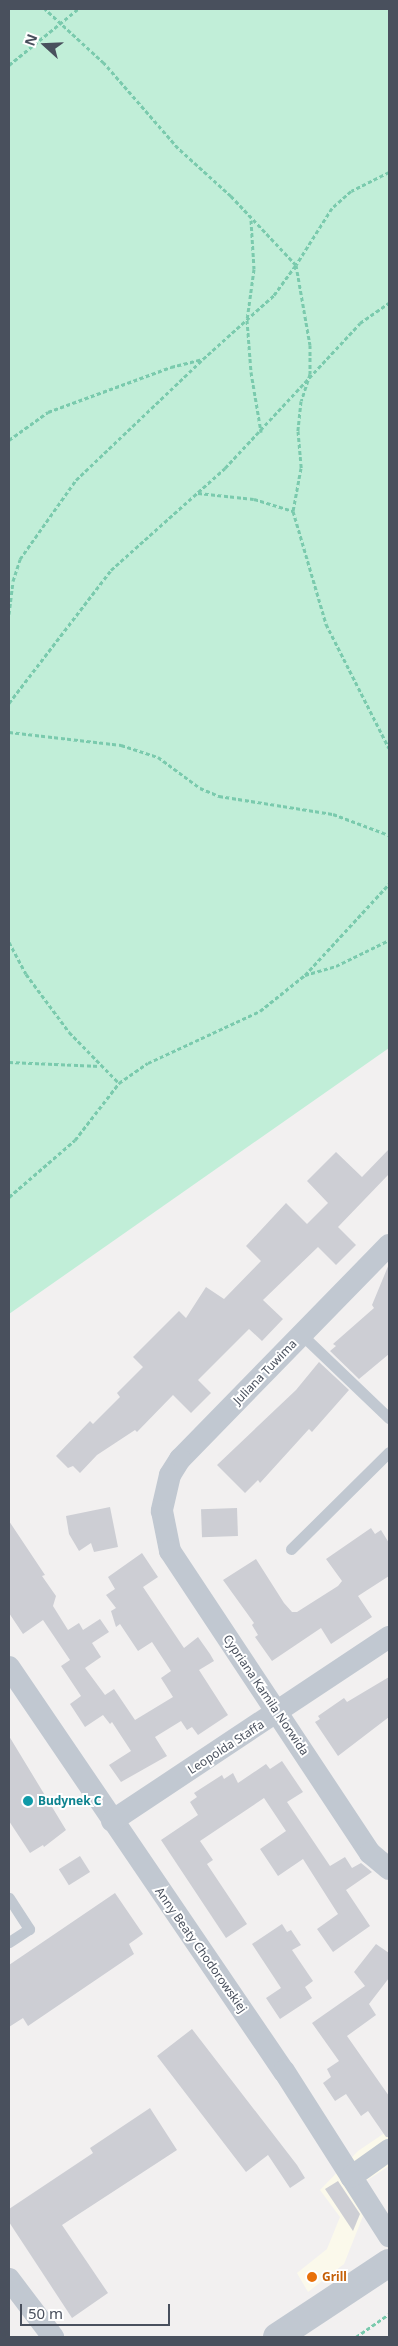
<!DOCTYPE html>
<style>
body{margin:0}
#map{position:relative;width:398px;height:2346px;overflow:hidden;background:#f2f0f0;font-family:"Noto Sans",sans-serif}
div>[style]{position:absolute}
.commercial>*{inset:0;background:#fbf9eb}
.green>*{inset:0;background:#c1eed8}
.building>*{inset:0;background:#cdced4;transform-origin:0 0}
.path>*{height:3px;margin-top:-1.5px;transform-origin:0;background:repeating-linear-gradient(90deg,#7acaad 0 4px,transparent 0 6.5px)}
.service>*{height:11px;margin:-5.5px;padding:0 5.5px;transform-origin:5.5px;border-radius:5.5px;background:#c1c8d1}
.minor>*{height:22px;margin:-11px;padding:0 11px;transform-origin:11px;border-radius:11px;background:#c1c8d1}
.tertiary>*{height:28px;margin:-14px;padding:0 14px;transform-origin:14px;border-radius:14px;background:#c1c8d1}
.dots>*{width:14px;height:14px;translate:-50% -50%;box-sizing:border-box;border:2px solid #fff;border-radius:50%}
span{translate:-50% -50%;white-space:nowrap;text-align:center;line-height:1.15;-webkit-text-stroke:4px #fff;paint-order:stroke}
.street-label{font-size:12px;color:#49505d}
.culture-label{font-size:12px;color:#0d838f;font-weight:700}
.left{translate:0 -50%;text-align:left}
.food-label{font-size:12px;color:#c56008;font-weight:700}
.frame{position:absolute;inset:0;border:10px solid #49505d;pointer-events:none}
.north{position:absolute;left:20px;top:20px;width:50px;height:50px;-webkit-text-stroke:4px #fff;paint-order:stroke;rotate:290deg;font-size:14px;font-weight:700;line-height:20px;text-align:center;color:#49505d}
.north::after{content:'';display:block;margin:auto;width:18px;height:22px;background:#49505d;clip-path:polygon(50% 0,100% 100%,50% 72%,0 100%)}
.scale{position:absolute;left:20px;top:2304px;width:150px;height:22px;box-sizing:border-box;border:2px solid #49505d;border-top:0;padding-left:6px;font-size:15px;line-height:18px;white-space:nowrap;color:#49505d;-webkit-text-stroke:4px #fff;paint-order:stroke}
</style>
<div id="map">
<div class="commercial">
<i style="clip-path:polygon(389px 2130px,389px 2166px,349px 2192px,363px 2216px,344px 2264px,308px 2292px,297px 2273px,327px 2249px,340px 2217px,320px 2190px,358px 2151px)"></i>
</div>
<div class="green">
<i style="clip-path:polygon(9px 9px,389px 9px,389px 1048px,9px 1314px)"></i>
</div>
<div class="building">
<i style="clip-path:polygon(389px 1149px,389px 1174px,338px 1227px,356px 1245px,336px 1265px,318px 1247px,263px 1300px,283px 1319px,262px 1341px,249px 1329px,198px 1380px,211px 1393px,191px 1413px,173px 1395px,137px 1432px,135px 1430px,97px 1455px,80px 1473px,73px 1466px,68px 1468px,56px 1456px,90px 1421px,93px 1424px,120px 1397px,117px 1393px,143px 1367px,133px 1357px,179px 1311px,186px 1318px,206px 1287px,224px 1299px,261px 1261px,246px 1246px,286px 1203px,307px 1224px,328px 1203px,307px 1181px,336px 1152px,362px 1177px)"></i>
<i style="clip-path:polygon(389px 1264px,389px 1354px,359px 1379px,330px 1351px,336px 1346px,333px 1344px,374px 1308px,372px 1305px)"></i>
<i style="clip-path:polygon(319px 1362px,349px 1390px,312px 1432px,309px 1429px,260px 1483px,258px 1480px,245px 1493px,217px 1465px,296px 1390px)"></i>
<i style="clip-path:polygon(110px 1507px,118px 1547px,94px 1552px,91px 1543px,79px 1551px,69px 1534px,66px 1516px)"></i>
<i style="left:237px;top:1508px;width:28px;height:36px;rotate:88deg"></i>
<i style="clip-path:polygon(9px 1521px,45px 1575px,42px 1576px,56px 1596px,53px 1606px,68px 1630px,79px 1623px,83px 1630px,100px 1619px,109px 1632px,92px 1643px,101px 1657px,85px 1668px,105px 1695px,114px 1689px,135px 1720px,173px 1697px,161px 1678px,171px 1671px,152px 1642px,138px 1651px,120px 1624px,116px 1627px,111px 1611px,116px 1608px,106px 1595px,115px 1589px,108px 1577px,142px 1553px,158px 1577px,143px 1587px,184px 1648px,198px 1637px,210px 1654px,214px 1661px,199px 1670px,228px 1715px,198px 1735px,192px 1727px,187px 1730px,181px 1721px,155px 1737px,167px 1756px,121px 1782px,109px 1765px,131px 1751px,112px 1722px,110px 1724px,103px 1715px,85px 1727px,70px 1704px,81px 1696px,61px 1666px,70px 1660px,43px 1620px,23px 1634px,9px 1613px)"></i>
<i style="clip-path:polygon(371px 1528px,375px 1534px,381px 1530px,389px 1543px,389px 1576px,358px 1596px,372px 1617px,331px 1644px,321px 1628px,272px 1661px,255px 1637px,258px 1635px,252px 1625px,254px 1623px,223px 1580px,256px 1559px,284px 1603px,292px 1612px,297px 1612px,338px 1586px,342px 1581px,326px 1559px)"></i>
<i style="clip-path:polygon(389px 1677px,389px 1717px,338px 1756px,315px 1722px,320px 1719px,318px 1716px,344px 1698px,347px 1702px)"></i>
<i style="clip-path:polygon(9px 1736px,66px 1830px,44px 1847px,43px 1845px,30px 1853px,9px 1821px)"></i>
<i style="clip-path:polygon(282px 1761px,303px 1792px,287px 1802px,330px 1866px,345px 1857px,352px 1868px,361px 1863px,372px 1872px,346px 1890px,370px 1926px,333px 1952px,317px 1929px,338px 1914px,303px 1859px,278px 1876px,260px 1849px,286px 1831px,264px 1798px,200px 1841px,213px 1860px,207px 1864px,247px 1924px,226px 1938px,161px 1840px,198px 1815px,190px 1802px,197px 1797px,194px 1793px,222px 1775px,224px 1779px,233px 1773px,238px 1783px,266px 1764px,270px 1769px)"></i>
<i style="left:80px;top:1856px;width:19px;height:25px;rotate:58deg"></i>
<i style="clip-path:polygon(115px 1893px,143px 1934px,129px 1944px,134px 1954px,28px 2026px,23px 2018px,9px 2027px,9px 1965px)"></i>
<i style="clip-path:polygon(282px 1924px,287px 1932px,291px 1930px,301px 1945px,292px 1950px,313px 1981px,305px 1987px,312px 1998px,280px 2019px,266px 1998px,281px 1988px,252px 1944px)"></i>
<i style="clip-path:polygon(376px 1944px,389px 1953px,389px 1978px,369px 2004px,376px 2015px,347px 2036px,389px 2096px,389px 2137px,386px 2137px,368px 2111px,361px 2116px,346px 2094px,335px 2101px,323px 2083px,331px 2077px,327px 2069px,339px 2061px,312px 2023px,365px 1986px,354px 1972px)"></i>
<i style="clip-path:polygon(192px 2029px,297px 2165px,305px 2178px,290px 2188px,268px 2155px,246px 2172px,157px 2056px)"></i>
<i style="clip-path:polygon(150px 2108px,177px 2150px,62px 2225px,108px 2293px,72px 2318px,9px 2222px,9px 2209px,93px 2153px,90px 2148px)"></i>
<i style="clip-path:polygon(338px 2181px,360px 2214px,353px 2231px,325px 2189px)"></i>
</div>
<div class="path">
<i style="left:9px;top:65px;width:89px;rotate:-39.1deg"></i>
<i style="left:389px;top:172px;width:42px;rotate:153.4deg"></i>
<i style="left:351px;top:191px;width:25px;rotate:138deg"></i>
<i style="left:332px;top:208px;width:67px;rotate:122.3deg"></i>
<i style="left:296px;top:265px;width:81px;rotate:80.1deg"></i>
<i style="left:310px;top:345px;width:29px;rotate:90deg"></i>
<i style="left:310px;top:374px;width:28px;rotate:108deg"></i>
<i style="left:301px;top:401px;width:30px;rotate:96deg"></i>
<i style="left:298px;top:431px;width:37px;rotate:85deg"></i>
<i style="left:301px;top:468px;width:44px;rotate:100.5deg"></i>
<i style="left:293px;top:511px;width:118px;rotate:73.7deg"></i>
<i style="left:326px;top:624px;width:139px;rotate:63.1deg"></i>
<i style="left:251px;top:220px;width:49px;rotate:86.5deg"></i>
<i style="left:254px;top:269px;width:51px;rotate:97.8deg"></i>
<i style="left:247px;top:320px;width:52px;rotate:85.6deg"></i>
<i style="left:251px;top:372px;width:61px;rotate:80.5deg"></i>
<i style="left:9px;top:440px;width:48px;rotate:-35.7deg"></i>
<i style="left:48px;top:412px;width:131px;rotate:-20.1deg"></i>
<i style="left:171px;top:367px;width:33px;rotate:-14deg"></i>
<i style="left:203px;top:359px;width:96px;rotate:-42deg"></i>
<i style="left:274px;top:295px;width:37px;rotate:-54deg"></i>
<i style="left:296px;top:265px;width:95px;rotate:-133.3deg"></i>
<i style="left:231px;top:196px;width:72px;rotate:-137.8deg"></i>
<i style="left:178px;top:148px;width:113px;rotate:-131deg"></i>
<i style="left:104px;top:63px;width:80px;rotate:-137.5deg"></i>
<i style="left:198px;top:493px;width:56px;rotate:6.1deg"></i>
<i style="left:254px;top:499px;width:41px;rotate:17.1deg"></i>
<i style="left:9px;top:614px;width:33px;rotate:-83deg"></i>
<i style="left:13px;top:581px;width:23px;rotate:-72deg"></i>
<i style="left:20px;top:559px;width:97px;rotate:-54.7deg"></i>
<i style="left:76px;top:480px;width:174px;rotate:-43.6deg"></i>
<i style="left:9px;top:703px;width:168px;rotate:-52.5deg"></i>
<i style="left:111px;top:570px;width:153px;rotate:-41.8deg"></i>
<i style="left:225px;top:468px;width:198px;rotate:-47deg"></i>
<i style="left:360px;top:323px;width:35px;rotate:-35deg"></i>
<i style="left:9px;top:732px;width:113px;rotate:6.6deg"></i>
<i style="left:121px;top:745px;width:39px;rotate:18deg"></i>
<i style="left:158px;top:757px;width:52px;rotate:36.4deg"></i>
<i style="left:200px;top:788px;width:21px;rotate:23deg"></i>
<i style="left:219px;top:796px;width:115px;rotate:9deg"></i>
<i style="left:333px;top:814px;width:60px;rotate:20.6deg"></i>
<i style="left:9px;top:942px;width:36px;rotate:62deg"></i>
<i style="left:26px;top:974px;width:72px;rotate:53.4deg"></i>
<i style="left:69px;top:1032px;width:71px;rotate:45.6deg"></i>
<i style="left:305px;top:975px;width:32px;rotate:-16deg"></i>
<i style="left:336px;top:966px;width:59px;rotate:-26.1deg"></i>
<i style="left:9px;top:1062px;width:91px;rotate:2.5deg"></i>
<i style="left:9px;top:1197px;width:87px;rotate:-40.8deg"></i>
<i style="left:75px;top:1140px;width:72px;rotate:-52.3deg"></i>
<i style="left:119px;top:1083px;width:35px;rotate:-35deg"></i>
<i style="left:148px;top:1063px;width:123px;rotate:-24.9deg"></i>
<i style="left:260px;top:1011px;width:58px;rotate:-38.7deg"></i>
<i style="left:305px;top:975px;width:124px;rotate:-47.3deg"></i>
<i style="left:356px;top:2337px;width:40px;rotate:-34.9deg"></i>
</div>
<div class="service">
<i style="left:302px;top:1335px;width:120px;rotate:43.7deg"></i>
<i style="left:291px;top:1549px;width:138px;rotate:-44.7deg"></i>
<i style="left:9px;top:1898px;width:37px;rotate:57deg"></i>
<i style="left:29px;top:1929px;width:24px;rotate:147deg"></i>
</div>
<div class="minor">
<i style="left:389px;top:1245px;width:299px;rotate:134.3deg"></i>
<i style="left:180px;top:1459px;width:19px;rotate:122deg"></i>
<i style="left:170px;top:1475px;width:37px;rotate:103deg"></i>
<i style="left:162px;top:1511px;width:41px;rotate:78.7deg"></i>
<i style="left:170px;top:1551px;width:362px;rotate:56.5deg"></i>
<i style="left:370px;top:1853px;width:25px;rotate:40deg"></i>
<i style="left:9px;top:1667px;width:489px;rotate:55.8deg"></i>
<i style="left:284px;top:2071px;width:196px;rotate:57.5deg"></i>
<i style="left:112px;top:1821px;width:333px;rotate:-33.6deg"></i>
<i style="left:351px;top:2177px;width:47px;rotate:-35.4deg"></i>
<i style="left:9px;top:2279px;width:73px;rotate:52.8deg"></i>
</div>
<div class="tertiary">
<i style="left:277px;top:2337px;width:134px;rotate:-33.5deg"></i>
</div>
<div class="dots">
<i style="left:28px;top:1801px;background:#0f9aa8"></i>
<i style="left:312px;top:2277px;background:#e8710a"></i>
</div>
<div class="street-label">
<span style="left:265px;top:1372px;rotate:-46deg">Juliana Tuwima</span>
<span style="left:266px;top:1695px;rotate:56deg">Cypriana Kamila Norwida</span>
<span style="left:226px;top:1747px;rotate:-33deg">Leopolda Staffa</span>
<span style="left:201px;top:1950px;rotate:55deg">Anny Beaty Chodorowskiej</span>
</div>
<div class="culture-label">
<span class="left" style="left:38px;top:1801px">Budynek C</span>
</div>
<div class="food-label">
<span class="left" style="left:322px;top:2277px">Grill</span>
</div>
<div class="frame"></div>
<div class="north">N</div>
<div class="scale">50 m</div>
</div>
